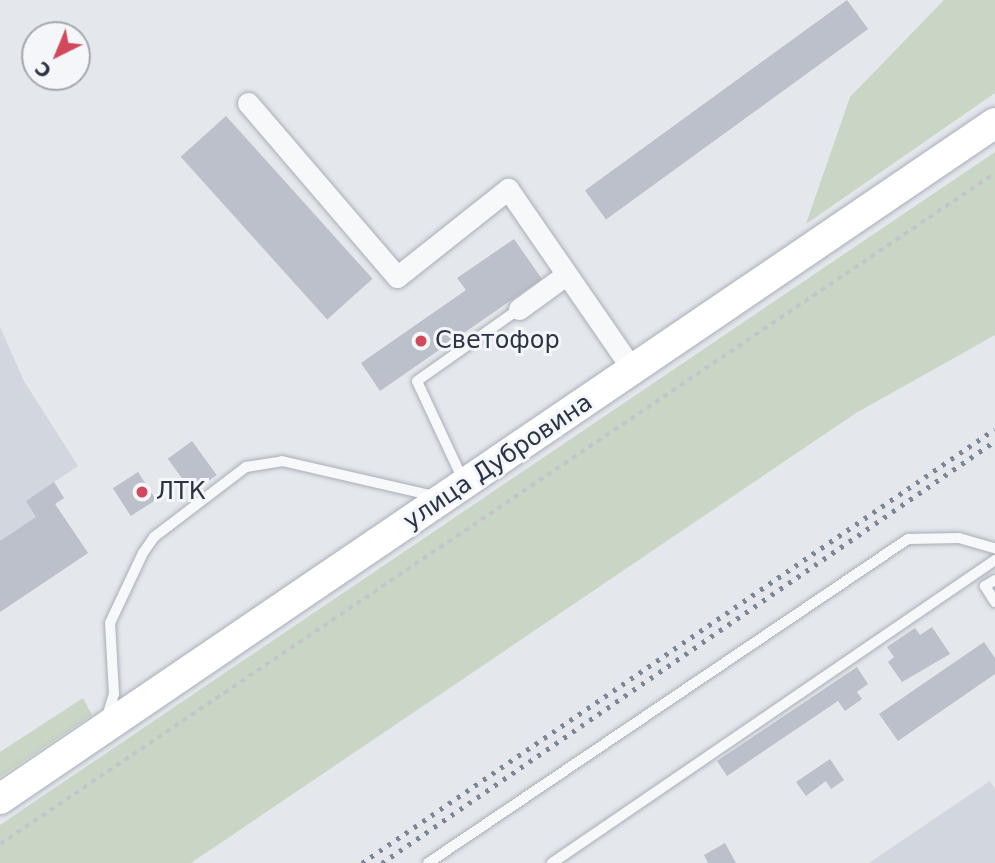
<!DOCTYPE html>
<meta charset="utf-8">
<style>
body{margin:0}
#map{position:relative;width:995px;height:863px;overflow:hidden;background:#e4e7ec;font-family:"DejaVu Sans",sans-serif}
div>[style]{position:absolute}
.built>*{inset:0;background:#d2d6de}
.green>*{inset:0;background:#c9d6c5}
.building>*{inset:0;background:#bbc0ca;transform-origin:0 0}
.path>*{height:3.5px;margin-top:-1.75px;transform-origin:0;background:repeating-linear-gradient(90deg,#c2c5cb 0 5px,transparent 0 10px)}
.roads{filter:drop-shadow(0 0 2px #a9aeb7) drop-shadow(0 0 2px #a9aeb7)}
.service>*{height:10px;margin:-5px;padding:0 5px;transform-origin:5px;border-radius:5px;background:#f7f8fa}
.minor>*{height:21px;margin:-10.5px;padding:0 10.5px;transform-origin:10.5px;border-radius:10.5px;background:#f7f8fa}
.secondary>*{height:30px;margin:-15px;padding:0 15px;transform-origin:15px;border-radius:15px;background:#fff}
.rail>*{height:5px;margin-top:-2.5px;transform-origin:0;background:repeating-linear-gradient(90deg,#7d8696 0 3.5px,transparent 0 10.5px)}
.dots>*{width:19px;height:19px;translate:-50% -50%;box-sizing:border-box;border:4px solid #f4f6f9;border-radius:50%}
span{translate:-50% -50%;white-space:nowrap;text-align:center;line-height:1.15;-webkit-text-stroke:6px #f4f6f9;paint-order:stroke}
.poi-label{font-size:24px;color:#2b3445}
.left{translate:0 -50%;text-align:left}
.street-label{font-size:24px;color:#2b3445}
.north{position:absolute;left:21px;top:21px;width:70px;height:70px;box-sizing:border-box;background:#f4f6f9;border:2px solid #a4a8b1;border-radius:50%;rotate:223deg;font-size:19px;font-weight:700;line-height:28px;text-align:center;color:#2b3445}
.north::after{content:'';display:block;margin:auto;width:24px;height:32px;background:#d1495b;clip-path:polygon(50% 0,100% 100%,50% 72%,0 100%)}
</style>
<div id="map">
<div class="built">
<i style="clip-path:polygon(0 327px,24px 381px,78px 466px,54px 482px,64px 498px,55px 504px,88px 553px,0 612px)"></i>
<i style="clip-path:polygon(990px 781px,995px 789px,995px 863px,869px 863px)"></i>
</div>
<div class="green">
<i style="clip-path:polygon(944px 0,995px 0,995px 93px,806px 224px,850px 97px)"></i>
<i style="clip-path:polygon(995px 152px,995px 335px,856px 413px,191px 863px,0 863px,0 825px)"></i>
<i style="clip-path:polygon(83px 698px,92px 715px,0 777px,0 752px)"></i>
</div>
<div class="building">
<i style="left:847px;top:0;width:36px;height:324px;rotate:54deg"></i>
<i style="left:226px;top:116px;width:219px;height:61px;rotate:48deg"></i>
<i style="clip-path:polygon(514px 239px,542px 279px,380px 391px,361px 363px,466px 290px,457px 278px)"></i>
<i style="left:192px;top:441px;width:42px;height:30px;rotate:54deg"></i>
<i style="left:138px;top:472px;width:33px;height:30px;rotate:57deg"></i>
<i style="clip-path:polygon(54px 482px,64px 498px,55px 504px,88px 553px,0 612px,0 541px,36px 517px,26px 501px)"></i>
<i style="clip-path:polygon(932px 627px,950px 654px,902px 682px,888px 662px,894px 657px,887px 647px,915px 628px,920px 635px)"></i>
<i style="clip-path:polygon(984px 642px,995px 658px,995px 674px,898px 741px,879px 714px)"></i>
<i style="clip-path:polygon(857px 667px,868px 684px,857px 692px,862px 699px,845px 711px,838px 701px,727px 776px,717px 761px)"></i>
<i style="clip-path:polygon(830px 759px,844px 780px,831px 789px,826px 781px,806px 796px,796px 782px)"></i>
<i style="clip-path:polygon(725px 843px,736px 863px,708px 863px,704px 855px)"></i>
</div>
<div class="path">
<i style="left:0;top:844px;width:1200px;rotate:-33.99deg"></i>
</div>
<div class="roads">
<div class="service">
<i style="left:464px;top:482px;width:111px;rotate:-115deg"></i>
<i style="left:417px;top:381px;width:125px;rotate:-35.2deg"></i>
<i style="left:995px;top:580px;width:12px;rotate:149deg"></i>
<i style="left:985px;top:586px;width:19px;rotate:58deg"></i>
<i style="left:106px;top:720px;width:27px;rotate:-73deg"></i>
<i style="left:114px;top:694px;width:71px;rotate:-93.2deg"></i>
<i style="left:110px;top:623px;width:77px;rotate:-64.8deg"></i>
<i style="left:143px;top:553px;width:19px;rotate:-55deg"></i>
<i style="left:154px;top:537px;width:116px;rotate:-37.3deg"></i>
<i style="left:246px;top:467px;width:36px;rotate:-9deg"></i>
<i style="left:282px;top:461px;width:160px;rotate:13deg"></i>
<i style="left:428px;top:863px;width:579px;rotate:-34.02deg"></i>
<i style="left:908px;top:539px;width:51px;rotate:-1.1deg"></i>
<i style="left:959px;top:538px;width:37px;rotate:16deg"></i>
<i style="left:552px;top:863px;width:537px;rotate:-34.37deg"></i>
</div>
<div class="minor">
<i style="left:248px;top:103px;width:229px;rotate:49.4deg"></i>
<i style="left:397px;top:277px;width:142px;rotate:-38.4deg"></i>
<i style="left:508px;top:189px;width:220px;rotate:55.4deg"></i>
<i style="left:519px;top:309px;width:59px;rotate:-36.1deg"></i>
</div>
<div class="secondary">
<i style="left:0;top:799px;width:1203px;rotate:-34.19deg"></i>
</div>
</div>
<div class="rail">
<i style="left:362px;top:863px;width:767px;rotate:-34.44deg"></i>
<i style="left:382px;top:863px;width:744px;rotate:-34.54deg"></i>
</div>
<div class="dots">
<i style="left:421px;top:341px;background:#d1495b"></i>
<i style="left:142px;top:492px;background:#d1495b"></i>
</div>
<div class="poi-label">
<span class="left" style="left:435px;top:341px">Светофор</span>
<span class="left" style="left:156px;top:492px">ЛТК</span>
</div>
<div class="street-label">
<span style="left:498px;top:462px;rotate:-34deg">улица Дубровина</span>
</div>
<div class="north">С</div>
</div>
